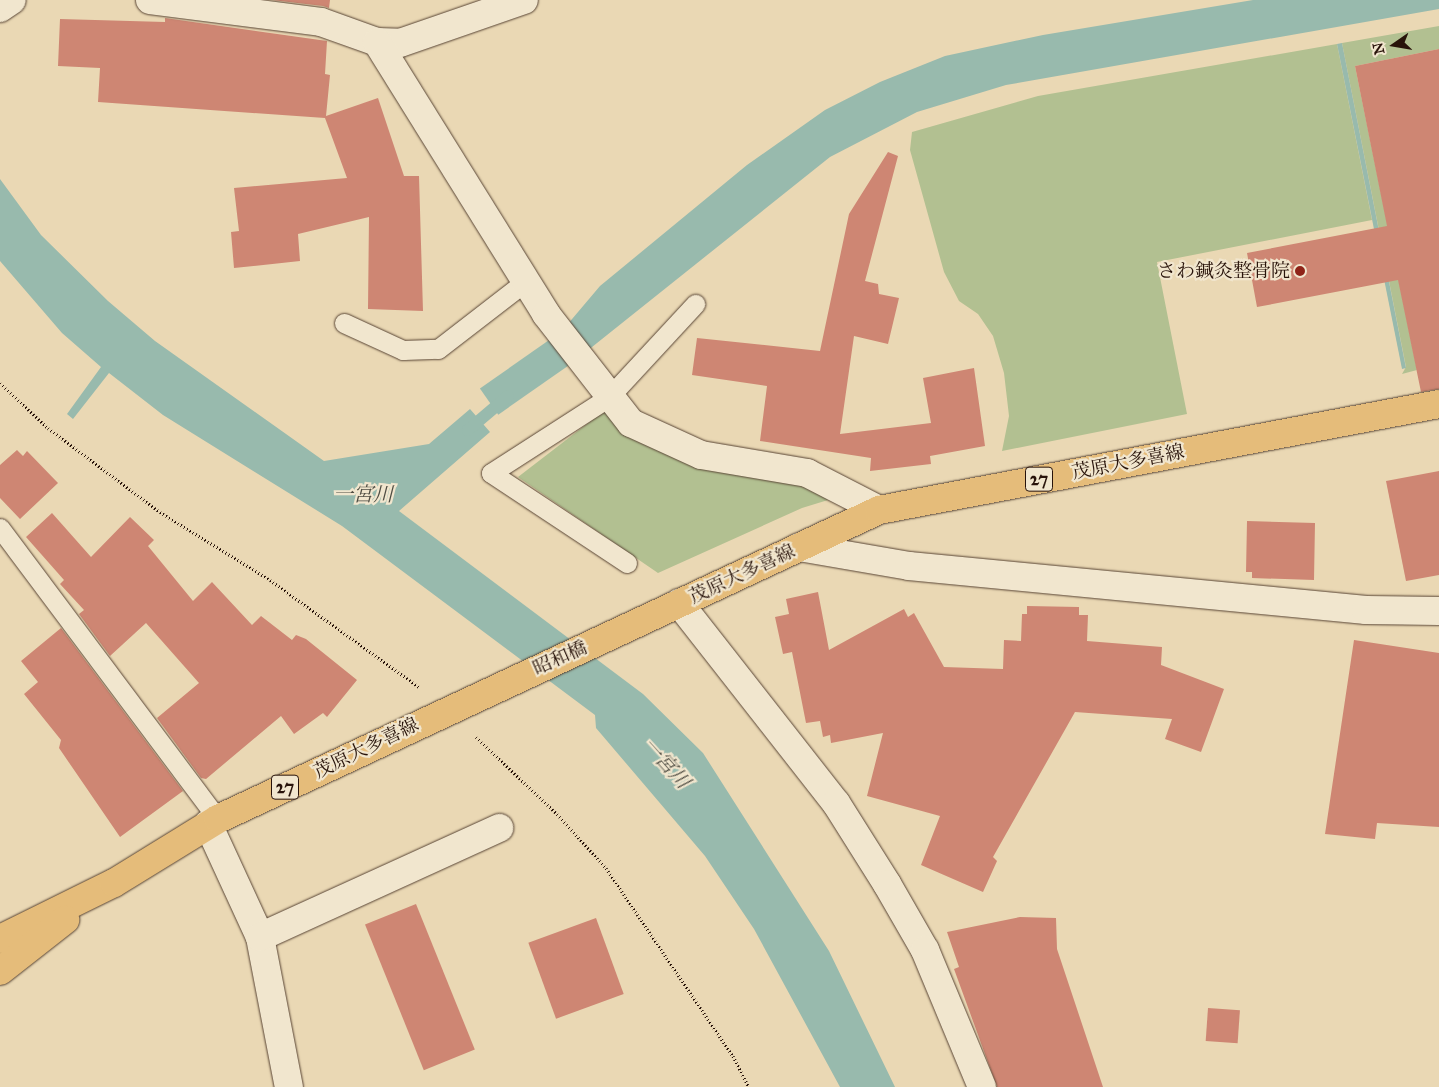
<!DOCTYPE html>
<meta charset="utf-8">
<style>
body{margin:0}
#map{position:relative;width:1439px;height:1087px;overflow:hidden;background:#ead8b4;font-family:"IM FELL Great Primer","Noto Serif JP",serif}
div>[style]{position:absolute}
.green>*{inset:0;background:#b2c091}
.water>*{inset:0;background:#98baad;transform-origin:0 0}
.stream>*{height:12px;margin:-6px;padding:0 6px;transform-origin:6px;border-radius:6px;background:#98baad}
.building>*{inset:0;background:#ce8673;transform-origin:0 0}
.path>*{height:3px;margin-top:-1.5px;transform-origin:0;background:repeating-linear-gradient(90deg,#28130a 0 1px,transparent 0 3.5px)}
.roads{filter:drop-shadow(0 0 1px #584434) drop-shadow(0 0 1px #584434)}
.service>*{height:19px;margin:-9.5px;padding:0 9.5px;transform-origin:9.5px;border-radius:9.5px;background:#f1e6ce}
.minor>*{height:28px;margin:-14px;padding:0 14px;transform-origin:14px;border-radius:14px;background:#f1e6ce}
.primary>*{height:28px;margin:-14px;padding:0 14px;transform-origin:14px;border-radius:14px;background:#e5bc7a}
.dots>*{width:14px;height:14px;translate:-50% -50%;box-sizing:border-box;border:2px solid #f1e6ce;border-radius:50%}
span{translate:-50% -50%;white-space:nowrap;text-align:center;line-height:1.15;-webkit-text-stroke:4.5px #f1e6ce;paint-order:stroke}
.shield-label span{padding:1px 4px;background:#f1e6ce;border:1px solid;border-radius:4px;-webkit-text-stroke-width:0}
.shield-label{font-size:18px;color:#28130a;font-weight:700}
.poi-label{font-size:19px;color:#28130a}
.right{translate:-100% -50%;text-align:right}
.street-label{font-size:19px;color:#28130a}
.water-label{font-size:20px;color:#4f4d43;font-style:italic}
.north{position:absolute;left:1369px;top:20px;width:50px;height:50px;-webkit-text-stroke:4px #f1e6ce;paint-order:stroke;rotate:257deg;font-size:14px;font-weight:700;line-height:20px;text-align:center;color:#28130a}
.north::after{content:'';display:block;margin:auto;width:18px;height:22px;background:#28130a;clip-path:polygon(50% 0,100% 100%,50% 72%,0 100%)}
</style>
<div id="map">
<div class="green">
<i style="clip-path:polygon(1439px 26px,1439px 49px,1355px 66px,1417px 370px,1402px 374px,1406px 367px,1342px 43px)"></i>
<i style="clip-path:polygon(1337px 44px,1372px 220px,1157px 262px,1187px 414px,1002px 451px,1009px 416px,1004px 373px,993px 336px,978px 314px,959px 301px,944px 272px,910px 150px,912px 132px,1038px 96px)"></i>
<i style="clip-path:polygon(605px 410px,810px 484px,828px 500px,802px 508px,658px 573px,518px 477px)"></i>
</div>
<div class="water">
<i style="clip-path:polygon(1253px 0,1439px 0,1439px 9px,1006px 85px,917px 112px,830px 157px,587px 351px,567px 325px,600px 286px,747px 165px,825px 110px,880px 82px,945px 56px,1043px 35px)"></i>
<i style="clip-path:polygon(1342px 43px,1406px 368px,1402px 369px,1337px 44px)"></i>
<i style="clip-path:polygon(0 179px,41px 235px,108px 301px,155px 341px,324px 461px,429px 444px,470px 409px,490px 432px,399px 511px,643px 694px,703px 753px,829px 951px,895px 1087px,840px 1087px,754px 929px,705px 856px,596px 728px,595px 715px,342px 526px,163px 415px,109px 373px,73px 419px,67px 414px,101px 367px,62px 333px,0 261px)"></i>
<i style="left:552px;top:338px;width:32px;height:88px;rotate:55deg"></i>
</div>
<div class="stream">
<i style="left:468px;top:430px;width:52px;rotate:-40.4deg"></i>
</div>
<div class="building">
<i style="clip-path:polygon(272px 0,330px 0,329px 8px,323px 6px)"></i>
<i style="clip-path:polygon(165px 18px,327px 41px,325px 74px,330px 75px,326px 116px,378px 98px,404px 176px,419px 176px,423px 311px,368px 309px,369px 217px,298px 234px,300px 261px,234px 268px,231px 232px,239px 231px,234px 188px,347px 178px,325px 118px,98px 102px,100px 68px,58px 66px,60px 19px,165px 22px)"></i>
<i style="clip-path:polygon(1439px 49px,1439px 389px,1421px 392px,1398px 280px,1257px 307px,1247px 253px,1387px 226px,1355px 66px)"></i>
<i style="clip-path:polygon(888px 152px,898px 156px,865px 281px,878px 284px,879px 294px,899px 298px,888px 344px,854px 336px,840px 434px,931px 423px,923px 378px,974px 368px,985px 446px,930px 456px,931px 464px,870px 471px,871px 458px,760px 441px,767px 386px,692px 375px,697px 338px,820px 351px,849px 214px)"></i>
<i style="clip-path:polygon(17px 450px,23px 456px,27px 451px,58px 483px,20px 519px,0 498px,0 465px)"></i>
<i style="clip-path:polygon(1439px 471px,1439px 575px,1406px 581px,1386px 481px)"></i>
<i style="clip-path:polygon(52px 513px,91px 557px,130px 517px,154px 540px,148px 546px,193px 601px,212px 582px,252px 625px,261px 616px,292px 640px,296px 635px,306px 639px,357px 680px,327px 717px,323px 713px,294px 734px,281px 716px,206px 779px,201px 778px,157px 718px,199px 683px,146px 623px,110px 656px,79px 614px,84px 610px,60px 584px,64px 580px,26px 537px)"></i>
<i style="clip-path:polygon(1247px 521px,1315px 523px,1314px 580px,1252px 578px,1252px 572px,1246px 572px)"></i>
<i style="clip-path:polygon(818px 592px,829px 650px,904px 609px,908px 617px,914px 613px,944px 667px,1003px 669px,1004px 640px,1021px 641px,1022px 614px,1027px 614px,1027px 606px,1079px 607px,1079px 615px,1088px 615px,1087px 641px,1162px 647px,1161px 665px,1224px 689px,1201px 752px,1165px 739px,1172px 719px,1075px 712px,993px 857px,997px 861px,983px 892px,921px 865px,940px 816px,867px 796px,883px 733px,831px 743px,830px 735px,823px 737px,820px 721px,806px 723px,792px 652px,783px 654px,775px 617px,789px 614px,786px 599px)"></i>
<i style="clip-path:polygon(61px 628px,183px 791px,120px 837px,59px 748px,61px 740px,24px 694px,38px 682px,21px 661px)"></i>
<i style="clip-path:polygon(1354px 640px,1439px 653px,1439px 827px,1377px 823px,1375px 839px,1325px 834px)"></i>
<i style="left:416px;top:904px;width:157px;height:55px;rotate:68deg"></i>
<i style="clip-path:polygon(1020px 917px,1056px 918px,1057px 949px,1103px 1087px,997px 1087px,954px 969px,959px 967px,947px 932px)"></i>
<i style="left:596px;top:918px;width:81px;height:72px;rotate:70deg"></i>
<i style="left:1208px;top:1008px;width:32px;height:33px;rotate:4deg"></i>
</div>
<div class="path">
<i style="left:0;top:383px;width:66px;rotate:43.2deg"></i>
<i style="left:48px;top:428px;width:140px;rotate:36.9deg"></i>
<i style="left:160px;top:512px;width:129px;rotate:31.7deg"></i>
<i style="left:270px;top:580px;width:183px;rotate:35.7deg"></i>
<i style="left:476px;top:737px;width:112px;rotate:43.5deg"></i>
<i style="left:557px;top:814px;width:73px;rotate:47.8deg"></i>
<i style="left:606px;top:868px;width:227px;rotate:56deg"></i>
<i style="left:733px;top:1056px;width:35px;rotate:63deg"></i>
</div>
<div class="roads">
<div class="service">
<i style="left:344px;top:323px;width:65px;rotate:24.6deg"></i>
<i style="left:403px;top:350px;width:35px;rotate:-2deg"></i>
<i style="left:438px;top:349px;width:111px;rotate:-37.7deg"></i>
<i style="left:0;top:528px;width:364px;rotate:53.2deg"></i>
<i style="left:627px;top:563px;width:163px;rotate:-146.5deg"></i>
<i style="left:491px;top:473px;width:140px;rotate:-32.8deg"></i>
<i style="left:609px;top:397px;width:127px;rotate:-47.2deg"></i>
</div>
<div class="minor">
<i style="left:150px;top:0;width:172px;rotate:7.3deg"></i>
<i style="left:321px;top:22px;width:59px;rotate:19.7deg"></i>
<i style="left:377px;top:42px;width:23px;rotate:2deg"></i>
<i style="left:400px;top:43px;width:131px;rotate:-19.1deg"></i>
<i style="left:0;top:8px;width:14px;rotate:-34deg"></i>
<i style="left:377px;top:42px;width:320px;rotate:58.1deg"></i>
<i style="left:546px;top:314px;width:138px;rotate:52.1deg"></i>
<i style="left:631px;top:423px;width:77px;rotate:24.6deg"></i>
<i style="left:701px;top:455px;width:108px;rotate:9.6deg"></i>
<i style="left:807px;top:473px;width:81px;rotate:27.2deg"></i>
<i style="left:799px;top:547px;width:112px;rotate:9.8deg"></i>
<i style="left:909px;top:566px;width:459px;rotate:5.5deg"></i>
<i style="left:1366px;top:610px;width:73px;rotate:0.8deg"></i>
<i style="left:679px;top:603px;width:254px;rotate:51.9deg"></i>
<i style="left:836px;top:803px;width:96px;rotate:57.8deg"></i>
<i style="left:887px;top:884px;width:76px;rotate:60.1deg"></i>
<i style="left:925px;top:950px;width:148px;rotate:67.4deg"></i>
<i style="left:208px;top:824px;width:124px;rotate:65.3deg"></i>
<i style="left:260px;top:937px;width:153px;rotate:79.1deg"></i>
<i style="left:260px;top:937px;width:263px;rotate:-24.5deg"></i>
</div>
<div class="primary">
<i style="left:0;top:939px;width:127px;rotate:-26.2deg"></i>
<i style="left:114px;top:883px;width:122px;rotate:-31.6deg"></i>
<i style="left:218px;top:819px;width:730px;rotate:-25.05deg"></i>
<i style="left:879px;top:510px;width:570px;rotate:-10.72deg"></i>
<i style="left:0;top:971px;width:83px;rotate:-38.1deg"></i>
</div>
</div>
<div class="dots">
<i style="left:1300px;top:271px;background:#8f2418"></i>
</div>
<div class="shield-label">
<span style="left:1039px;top:479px">27</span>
<span style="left:285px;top:787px">27</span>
</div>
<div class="poi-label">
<span class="right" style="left:1290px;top:271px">さわ鍼灸整骨院</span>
</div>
<div class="street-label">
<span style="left:1128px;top:462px;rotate:-11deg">茂原大多喜線</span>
<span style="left:742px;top:574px;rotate:-25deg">茂原大多喜線</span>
<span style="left:560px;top:658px;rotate:-24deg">昭和橋</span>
<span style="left:366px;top:748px;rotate:-26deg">茂原大多喜線</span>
</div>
<div class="water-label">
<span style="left:363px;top:494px">一宮川</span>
<span style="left:666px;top:763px;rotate:48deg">一宮川</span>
</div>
<div class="north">N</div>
</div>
